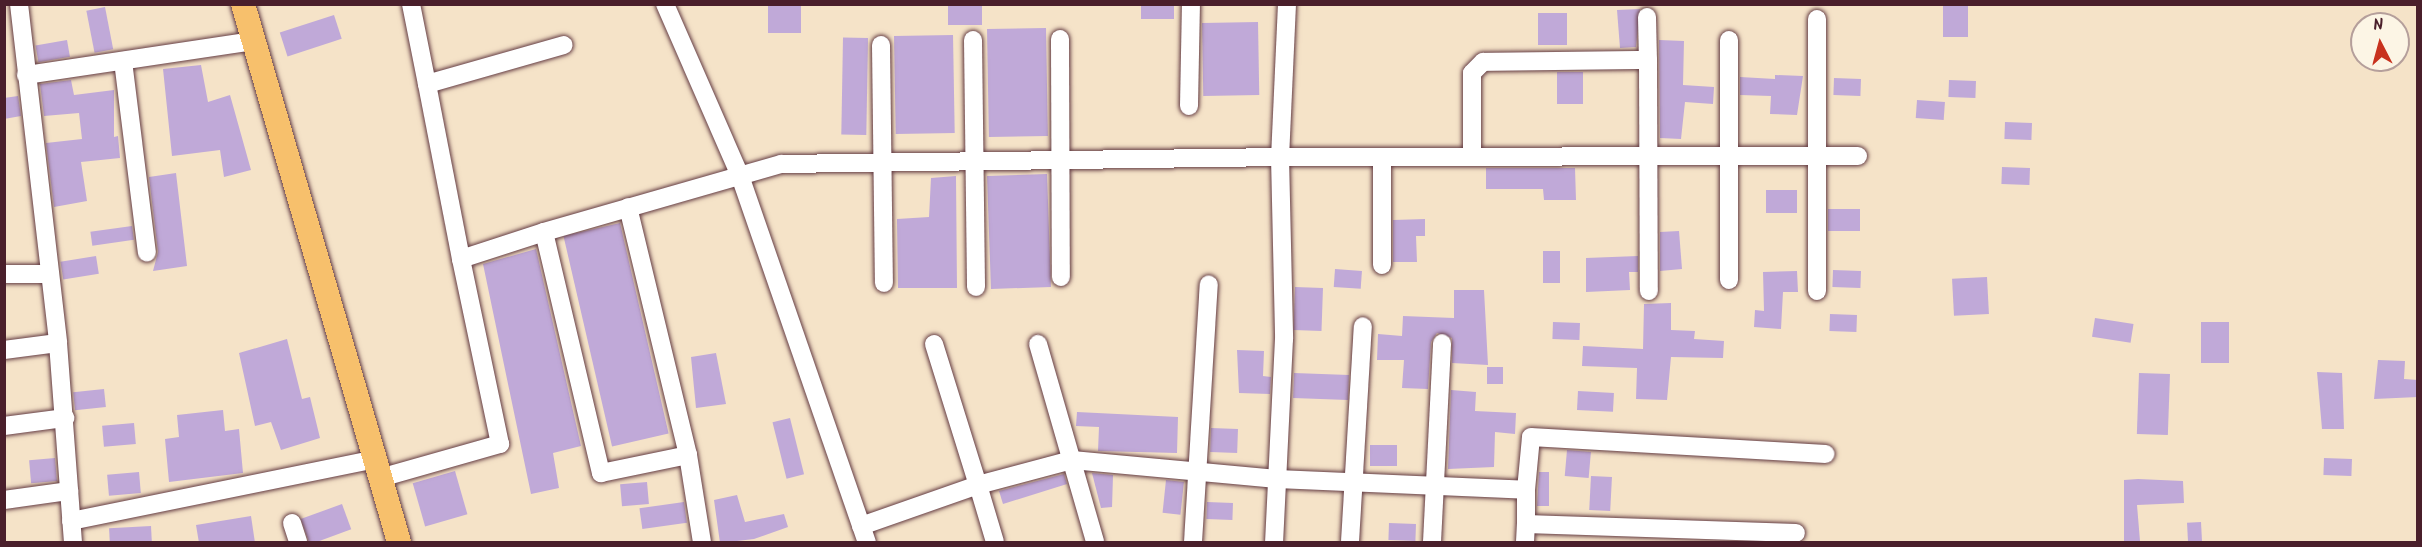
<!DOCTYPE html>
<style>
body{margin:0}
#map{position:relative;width:2422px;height:547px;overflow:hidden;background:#f5e3c8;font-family:Kalam,sans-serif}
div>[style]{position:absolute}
.building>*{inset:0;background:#c0a9d8;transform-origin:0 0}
.roads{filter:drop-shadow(0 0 2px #643c43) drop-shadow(0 0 2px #643c43)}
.minor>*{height:18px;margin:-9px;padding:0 9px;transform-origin:9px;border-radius:9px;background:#fff}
.major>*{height:24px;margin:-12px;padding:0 12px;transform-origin:12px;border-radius:12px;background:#f7c06c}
span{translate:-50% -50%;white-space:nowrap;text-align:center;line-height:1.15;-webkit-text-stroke:4.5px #fcf5e5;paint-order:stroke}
.frame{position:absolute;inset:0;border:6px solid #4a1f2b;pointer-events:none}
.north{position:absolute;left:2350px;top:12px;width:60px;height:60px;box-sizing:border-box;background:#fcf5e5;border:2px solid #b59f9b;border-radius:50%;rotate:354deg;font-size:16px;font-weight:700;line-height:24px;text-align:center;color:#4a1f2b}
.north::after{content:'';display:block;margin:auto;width:21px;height:27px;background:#c8321e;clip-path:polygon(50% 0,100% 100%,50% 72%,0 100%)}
</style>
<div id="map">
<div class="building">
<i style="left:768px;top:4px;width:33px;height:29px"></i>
<i style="left:948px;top:4px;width:34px;height:21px"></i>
<i style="left:1141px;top:4px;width:33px;height:15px"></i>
<i style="left:1943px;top:4px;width:25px;height:33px"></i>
<i style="left:105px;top:7px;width:43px;height:19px;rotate:79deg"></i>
<i style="clip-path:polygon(1640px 9px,1636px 47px,1620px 48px,1617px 10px)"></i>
<i style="left:1538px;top:13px;width:29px;height:32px"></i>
<i style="left:334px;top:15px;width:25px;height:57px;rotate:72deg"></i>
<i style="left:1258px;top:22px;width:73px;height:56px;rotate:89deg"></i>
<i style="left:1046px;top:28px;width:108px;height:59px;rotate:89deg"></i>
<i style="left:953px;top:35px;width:98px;height:59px;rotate:89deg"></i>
<i style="left:868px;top:38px;width:97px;height:25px;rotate:91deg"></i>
<i style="left:67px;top:40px;width:17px;height:32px;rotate:80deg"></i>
<i style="clip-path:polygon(1659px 40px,1684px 41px,1683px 85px,1714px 87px,1713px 104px,1685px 102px,1681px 139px,1660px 138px)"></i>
<i style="clip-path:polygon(201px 65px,208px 102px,230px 95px,251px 170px,224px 177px,220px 150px,172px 156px,163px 69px)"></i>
<i style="left:1557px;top:72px;width:26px;height:32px"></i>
<i style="clip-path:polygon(1775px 75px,1803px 76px,1797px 115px,1770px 114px,1771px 96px,1740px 95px,1740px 77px,1775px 79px)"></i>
<i style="left:1834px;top:78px;width:27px;height:17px;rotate:2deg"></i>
<i style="clip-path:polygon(71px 80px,74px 95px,114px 90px,114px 137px,118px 136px,120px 158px,81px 162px,87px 201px,54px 207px,46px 143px,82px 139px,79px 113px,44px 116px,40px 84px)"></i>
<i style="left:1949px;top:80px;width:27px;height:17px;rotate:2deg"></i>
<i style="clip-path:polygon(18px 96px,21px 116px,4px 119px,4px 98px)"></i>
<i style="left:1917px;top:100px;width:28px;height:18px;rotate:4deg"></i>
<i style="left:2005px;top:122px;width:27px;height:17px;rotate:2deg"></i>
<i style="left:2002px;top:167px;width:28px;height:17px;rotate:2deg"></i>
<i style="clip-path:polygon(1486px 168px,1575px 168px,1576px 200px,1544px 200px,1543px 189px,1486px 189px)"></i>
<i style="clip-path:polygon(176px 173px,187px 266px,153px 271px,158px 252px,149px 177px)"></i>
<i style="left:1047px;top:174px;width:113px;height:60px;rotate:88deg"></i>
<i style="clip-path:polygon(956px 176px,957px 288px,898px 288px,897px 219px,929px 217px,931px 178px)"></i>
<i style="left:1766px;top:190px;width:31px;height:23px"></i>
<i style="left:1860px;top:209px;width:22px;height:32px;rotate:90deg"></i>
<i style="clip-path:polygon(1425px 219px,1425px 236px,1416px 236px,1417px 262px,1393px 262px,1393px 220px)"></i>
<i style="left:620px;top:223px;width:216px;height:58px;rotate:77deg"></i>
<i style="left:132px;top:226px;width:14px;height:42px;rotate:82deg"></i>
<i style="clip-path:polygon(1679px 231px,1682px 269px,1660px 271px,1660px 232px)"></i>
<i style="clip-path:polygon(536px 249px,581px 446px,553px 453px,559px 488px,531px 494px,483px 264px)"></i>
<i style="left:1543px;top:251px;width:17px;height:32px"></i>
<i style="left:96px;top:256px;width:18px;height:36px;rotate:81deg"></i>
<i style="clip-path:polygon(1638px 256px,1638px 272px,1629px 272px,1630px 290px,1586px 292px,1586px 258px)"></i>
<i style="left:1335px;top:269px;width:27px;height:18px;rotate:4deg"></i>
<i style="left:1833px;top:270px;width:28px;height:17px;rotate:2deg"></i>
<i style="clip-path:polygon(1797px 271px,1798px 292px,1783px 292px,1781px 329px,1754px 327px,1755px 310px,1764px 311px,1763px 272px)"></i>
<i style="left:1987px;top:277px;width:37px;height:35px;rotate:87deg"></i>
<i style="left:1295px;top:287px;width:28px;height:43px;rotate:2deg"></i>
<i style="clip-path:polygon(1454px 290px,1484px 290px,1488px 365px,1452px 363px,1452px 338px,1437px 333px,1431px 342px,1428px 389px,1402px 388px,1404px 360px,1377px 360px,1378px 334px,1402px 336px,1403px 316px,1454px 318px)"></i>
<i style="clip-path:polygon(1671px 303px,1671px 330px,1695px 331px,1694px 339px,1724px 341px,1723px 358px,1671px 357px,1667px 400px,1636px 399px,1637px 368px,1582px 366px,1583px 346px,1643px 349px,1644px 304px)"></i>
<i style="left:1830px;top:314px;width:27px;height:17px;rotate:2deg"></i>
<i style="left:2095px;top:318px;width:39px;height:19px;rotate:9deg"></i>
<i style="left:1553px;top:322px;width:27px;height:17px;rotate:2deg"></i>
<i style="left:2201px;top:322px;width:28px;height:41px"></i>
<i style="clip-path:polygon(287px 339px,302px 399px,310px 397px,320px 438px,281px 450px,271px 422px,255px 426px,239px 353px)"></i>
<i style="clip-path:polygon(1237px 350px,1264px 351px,1263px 376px,1271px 377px,1270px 394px,1239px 393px)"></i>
<i style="clip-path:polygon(716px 353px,726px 404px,696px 408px,691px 357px)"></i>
<i style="clip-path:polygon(2378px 360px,2405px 361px,2404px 379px,2418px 380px,2418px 397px,2374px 399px)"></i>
<i style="left:1487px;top:367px;width:16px;height:17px"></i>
<i style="clip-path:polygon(2317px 372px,2342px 373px,2344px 429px,2322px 429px)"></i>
<i style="left:1294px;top:373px;width:55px;height:25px;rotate:2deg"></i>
<i style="left:2139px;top:373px;width:31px;height:61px;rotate:2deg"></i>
<i style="left:104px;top:389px;width:18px;height:31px;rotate:84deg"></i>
<i style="clip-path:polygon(1451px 390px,1476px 392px,1475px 411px,1516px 413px,1515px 434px,1495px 432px,1494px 467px,1448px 469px)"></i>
<i style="left:1578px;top:391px;width:36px;height:19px;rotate:3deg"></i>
<i style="clip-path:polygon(223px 410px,225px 431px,239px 429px,243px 473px,169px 482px,165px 439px,179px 437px,177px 415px)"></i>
<i style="clip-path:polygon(1077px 412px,1178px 417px,1177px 453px,1098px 451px,1099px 427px,1076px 426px)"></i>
<i style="left:790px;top:418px;width:58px;height:18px;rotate:76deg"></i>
<i style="left:134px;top:423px;width:21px;height:32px;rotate:85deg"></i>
<i style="left:1211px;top:428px;width:27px;height:24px;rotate:2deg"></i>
<i style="left:1370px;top:445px;width:27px;height:21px"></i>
<i style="left:1567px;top:450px;width:24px;height:26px;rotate:5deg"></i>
<i style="left:55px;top:458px;width:23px;height:26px;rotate:85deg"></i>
<i style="left:2324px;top:458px;width:28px;height:17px;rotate:2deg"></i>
<i style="left:455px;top:471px;width:45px;height:44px;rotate:74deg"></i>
<i style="left:139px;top:472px;width:21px;height:32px;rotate:85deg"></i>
<i style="clip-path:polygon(1539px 472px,1549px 472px,1549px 506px,1537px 506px)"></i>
<i style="clip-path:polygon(1092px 473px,1113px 475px,1112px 507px,1101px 508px)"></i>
<i style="clip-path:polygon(1064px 474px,1067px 484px,1003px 504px,999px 491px)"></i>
<i style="left:1591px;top:476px;width:21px;height:34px;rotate:3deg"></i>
<i style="clip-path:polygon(2138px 479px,2183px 481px,2184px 503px,2137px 505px,2140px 541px,2124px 542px,2124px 480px)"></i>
<i style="left:1166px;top:480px;width:18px;height:33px;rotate:6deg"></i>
<i style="left:647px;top:482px;width:22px;height:27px;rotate:85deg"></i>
<i style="clip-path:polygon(737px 495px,745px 522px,784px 514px,788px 527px,754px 539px,720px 543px,714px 500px)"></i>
<i style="left:684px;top:502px;width:21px;height:45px;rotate:82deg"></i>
<i style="left:1207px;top:502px;width:26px;height:17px;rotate:2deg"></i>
<i style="left:342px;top:504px;width:27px;height:44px;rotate:70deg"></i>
<i style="clip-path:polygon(251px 516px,255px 543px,199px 543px,196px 525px)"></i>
<i style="left:2201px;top:522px;width:21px;height:14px;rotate:87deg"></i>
<i style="left:1389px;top:523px;width:27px;height:17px;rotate:2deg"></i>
<i style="left:151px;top:526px;width:17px;height:42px;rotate:87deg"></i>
</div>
<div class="roads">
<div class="minor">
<i style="left:19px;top:4px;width:341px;rotate:83.4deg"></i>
<i style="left:58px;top:343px;width:200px;rotate:85.7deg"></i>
<i style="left:411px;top:4px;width:82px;rotate:78.7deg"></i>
<i style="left:427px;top:84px;width:142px;rotate:-15.9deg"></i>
<i style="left:665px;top:4px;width:184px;rotate:66.4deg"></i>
<i style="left:739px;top:173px;width:391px;rotate:70.9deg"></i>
<i style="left:1287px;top:4px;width:153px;rotate:92.6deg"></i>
<i style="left:1280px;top:157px;width:578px;rotate:-0.1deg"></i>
<i style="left:1647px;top:17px;width:43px;rotate:88.7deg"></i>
<i style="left:1060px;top:39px;width:238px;rotate:89.8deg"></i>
<i style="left:973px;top:40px;width:247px;rotate:89.3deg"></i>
<i style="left:881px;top:45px;width:238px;rotate:89.3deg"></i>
<i style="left:123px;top:61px;width:193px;rotate:82.9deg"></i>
<i style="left:26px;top:75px;width:231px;rotate:-8.5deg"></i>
<i style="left:427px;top:84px;width:178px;rotate:79deg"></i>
<i style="left:1189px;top:106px;width:102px;rotate:-88.9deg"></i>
<i style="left:1472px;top:156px;width:83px;rotate:-90deg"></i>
<i style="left:1472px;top:73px;width:16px;rotate:-45deg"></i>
<i style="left:1483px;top:62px;width:165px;rotate:-0.7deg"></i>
<i style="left:1648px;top:60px;width:231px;rotate:89.8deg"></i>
<i style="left:544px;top:232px;width:247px;rotate:-16deg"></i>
<i style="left:781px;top:164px;width:499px;rotate:-0.8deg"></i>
<i style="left:1280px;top:157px;width:182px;rotate:88.7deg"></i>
<i style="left:1284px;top:339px;width:203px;rotate:92.8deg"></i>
<i style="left:1382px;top:265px;width:108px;rotate:-90deg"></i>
<i style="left:4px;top:274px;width:46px"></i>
<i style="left:1729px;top:280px;width:240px;rotate:-90deg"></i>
<i style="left:1817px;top:291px;width:272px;rotate:-90deg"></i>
<i style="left:934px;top:344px;width:148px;rotate:72.7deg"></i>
<i style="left:978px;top:485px;width:97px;rotate:-14.9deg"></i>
<i style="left:1072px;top:460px;width:206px;rotate:5.3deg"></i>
<i style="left:1277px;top:479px;width:249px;rotate:2.5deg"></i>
<i style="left:1526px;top:490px;width:53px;rotate:-84.6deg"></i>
<i style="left:1531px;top:437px;width:295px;rotate:3.3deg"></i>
<i style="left:1038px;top:344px;width:206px;rotate:73.9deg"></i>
<i style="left:4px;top:350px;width:54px;rotate:-7.4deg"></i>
<i style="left:4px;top:426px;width:62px;rotate:-7.5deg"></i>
<i style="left:688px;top:455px;width:88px;rotate:80.9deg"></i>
<i style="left:380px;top:478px;width:125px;rotate:-15.8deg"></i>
<i style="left:500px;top:444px;width:189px;rotate:-101.9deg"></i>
<i style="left:461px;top:259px;width:87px;rotate:-18deg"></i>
<i style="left:544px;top:232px;width:248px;rotate:76.7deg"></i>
<i style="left:601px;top:473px;width:89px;rotate:-11.7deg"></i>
<i style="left:688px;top:455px;width:255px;rotate:-103.6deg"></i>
<i style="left:1526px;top:490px;width:34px;rotate:90deg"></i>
<i style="left:1526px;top:524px;width:270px;rotate:1.9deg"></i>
<i style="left:4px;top:500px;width:66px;rotate:-7.9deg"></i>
<i style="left:71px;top:521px;width:310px;rotate:-11.5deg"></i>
<i style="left:292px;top:523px;width:20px;rotate:72deg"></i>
<i style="left:861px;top:526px;width:124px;rotate:-19.3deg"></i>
<i style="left:978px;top:485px;width:59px;rotate:73.4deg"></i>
<i style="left:1193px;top:542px;width:258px;rotate:-86.5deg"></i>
<i style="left:1350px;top:542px;width:216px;rotate:-86.6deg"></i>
<i style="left:1432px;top:542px;width:199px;rotate:-87.1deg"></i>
<i style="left:1525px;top:542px;width:18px;rotate:-87deg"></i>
</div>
<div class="major">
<i style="left:243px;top:4px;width:560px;rotate:73.83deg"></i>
</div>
</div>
<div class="frame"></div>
<div class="north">N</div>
</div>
